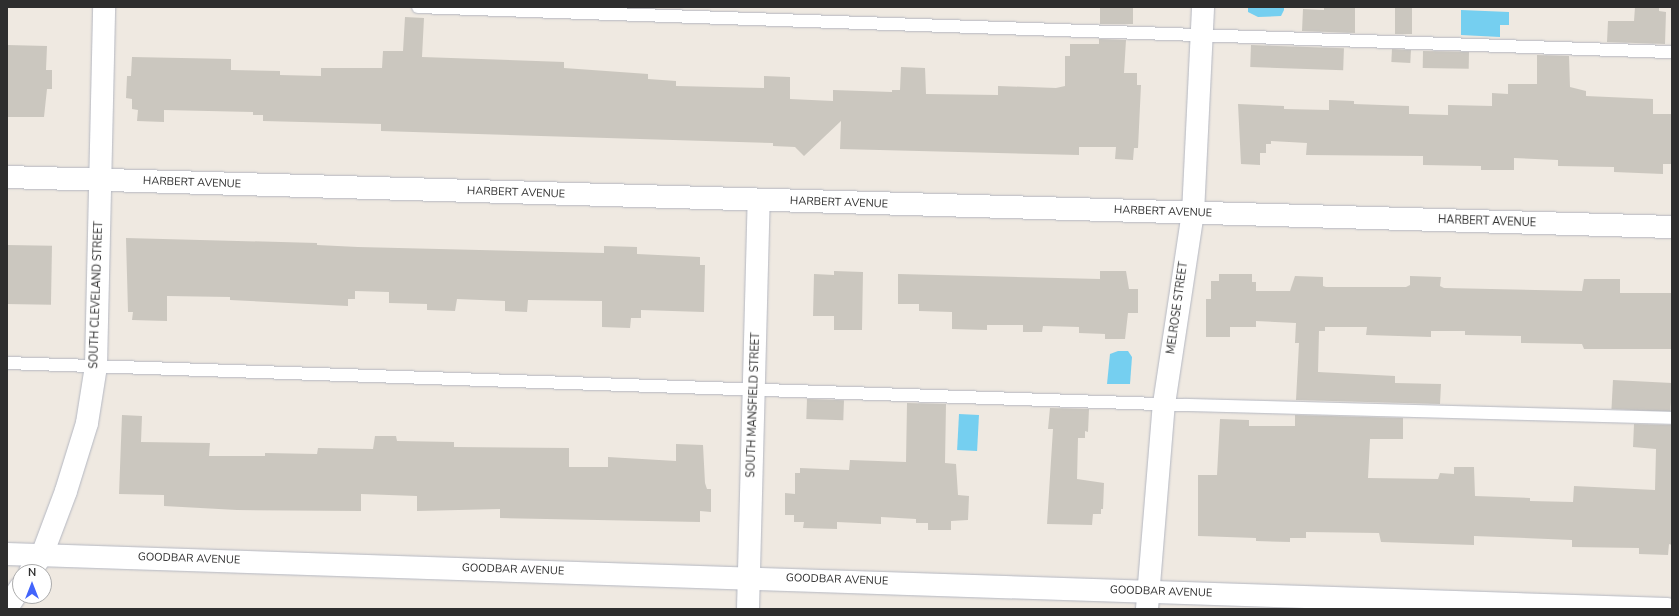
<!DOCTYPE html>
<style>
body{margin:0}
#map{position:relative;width:1679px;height:616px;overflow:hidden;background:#efe9e1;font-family:"Nunito Sans",sans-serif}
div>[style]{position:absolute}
.water>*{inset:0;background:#75cff0;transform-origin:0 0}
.building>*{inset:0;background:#cbc7bf;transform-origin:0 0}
.roads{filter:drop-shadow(0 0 1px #b4b7c1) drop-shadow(0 0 1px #b4b7c1)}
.service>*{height:12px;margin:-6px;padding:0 6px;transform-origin:6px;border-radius:6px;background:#fff}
.minor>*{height:22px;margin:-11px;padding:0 11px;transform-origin:11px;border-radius:11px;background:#fff}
.secondary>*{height:22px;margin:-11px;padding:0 11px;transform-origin:11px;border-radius:11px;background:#fff}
span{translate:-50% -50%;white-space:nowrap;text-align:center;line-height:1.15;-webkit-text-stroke:3px #fff;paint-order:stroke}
.street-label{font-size:11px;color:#2e2e2e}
.frame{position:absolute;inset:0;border:8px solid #2e2e2e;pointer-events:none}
.north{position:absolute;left:12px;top:564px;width:40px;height:40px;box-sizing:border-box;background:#fff;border:1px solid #ababab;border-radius:50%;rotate:0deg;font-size:11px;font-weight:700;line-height:16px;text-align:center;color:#2e2e2e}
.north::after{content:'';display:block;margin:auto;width:14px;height:18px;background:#4264fb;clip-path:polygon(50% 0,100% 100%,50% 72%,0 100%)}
</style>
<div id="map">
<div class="water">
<i style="clip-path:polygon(1248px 7px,1284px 7px,1284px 10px,1281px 16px,1258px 17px,1248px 12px)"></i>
<i style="clip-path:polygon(1461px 10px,1509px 12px,1509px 25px,1500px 25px,1500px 37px,1461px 35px)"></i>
<i style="clip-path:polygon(1118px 351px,1128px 351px,1132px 357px,1130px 384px,1107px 384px,1110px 354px)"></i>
<i style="left:959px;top:414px;width:20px;height:36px;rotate:3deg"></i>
</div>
<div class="building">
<i style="left:1100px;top:7px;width:33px;height:17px"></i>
<i style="clip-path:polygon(1324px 7px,1355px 7px,1355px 33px,1302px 31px,1303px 9px,1324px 10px)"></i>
<i style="left:1395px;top:7px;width:17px;height:27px"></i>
<i style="clip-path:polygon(1635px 7px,1659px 7px,1659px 11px,1666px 12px,1665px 44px,1607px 42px,1608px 21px,1634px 21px)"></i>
<i style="clip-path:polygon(405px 17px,424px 18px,422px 57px,564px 62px,564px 68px,648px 74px,648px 79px,676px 81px,676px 86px,764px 88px,764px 76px,790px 77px,790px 99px,833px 101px,833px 90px,892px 92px,892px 90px,900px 90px,901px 67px,925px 68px,926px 94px,998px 95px,998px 86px,1056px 88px,1065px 86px,1065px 56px,1070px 56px,1070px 44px,1099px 44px,1099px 39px,1126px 40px,1124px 73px,1137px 73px,1137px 85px,1141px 85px,1138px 148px,1134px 148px,1133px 160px,1115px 159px,1116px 147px,1079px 147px,1079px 155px,840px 149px,841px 121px,804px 156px,795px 147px,773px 146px,773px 143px,381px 131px,381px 124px,263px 121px,263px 115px,253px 115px,253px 112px,164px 110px,164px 122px,137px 121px,138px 110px,132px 109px,132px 99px,126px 98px,127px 76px,131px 76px,132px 57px,231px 59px,231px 70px,280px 71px,280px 75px,321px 76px,321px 68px,382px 68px,383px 51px,403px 51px)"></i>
<i style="clip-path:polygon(7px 45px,47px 46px,46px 70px,52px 70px,52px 89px,47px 89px,44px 117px,7px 117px)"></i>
<i style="left:1251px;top:45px;width:93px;height:22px;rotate:2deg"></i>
<i style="left:1392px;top:49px;width:19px;height:13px;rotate:3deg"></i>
<i style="left:1423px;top:51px;width:46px;height:17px;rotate:1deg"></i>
<i style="clip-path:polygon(1537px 55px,1569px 56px,1570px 87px,1586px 91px,1586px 96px,1653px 99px,1653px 114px,1672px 114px,1672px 164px,1663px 164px,1663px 174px,1614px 172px,1614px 167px,1558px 166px,1558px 160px,1514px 158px,1514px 170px,1481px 170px,1481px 166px,1423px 165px,1423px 156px,1306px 155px,1307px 143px,1271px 141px,1271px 144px,1266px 144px,1266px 153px,1260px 153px,1260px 165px,1241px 164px,1238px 104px,1284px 106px,1284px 109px,1329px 110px,1329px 100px,1354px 101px,1354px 104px,1409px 106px,1409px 114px,1448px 115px,1448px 105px,1492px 106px,1492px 93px,1508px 94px,1508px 84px,1537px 84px)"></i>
<i style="clip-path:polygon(126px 238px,317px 243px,317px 245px,358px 247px,604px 253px,604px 246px,637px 247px,637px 254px,700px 257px,700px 265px,705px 265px,704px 312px,641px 310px,641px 318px,631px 318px,630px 328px,602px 327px,602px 301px,528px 300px,527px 312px,505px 311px,505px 301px,457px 299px,455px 311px,427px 310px,427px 304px,389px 303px,389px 292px,355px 291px,355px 299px,348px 299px,348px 306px,230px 300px,230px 297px,167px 296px,167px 321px,132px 320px,133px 312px,128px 312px)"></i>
<i style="left:7px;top:245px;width:45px;height:59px;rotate:1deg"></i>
<i style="clip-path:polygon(834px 271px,863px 272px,862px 330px,834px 330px,834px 316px,813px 316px,814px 274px,834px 275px)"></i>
<i style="clip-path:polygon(1100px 271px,1126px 271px,1129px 289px,1138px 289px,1138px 313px,1128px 313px,1125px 339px,1105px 339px,1105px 334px,1079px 333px,1079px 327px,1043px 326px,1042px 332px,1023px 332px,1023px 325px,987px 325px,987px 330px,952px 329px,952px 312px,919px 311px,919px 304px,898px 304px,898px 274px,1100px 279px)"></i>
<i style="clip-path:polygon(1219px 274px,1252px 274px,1252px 282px,1256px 282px,1256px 291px,1290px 291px,1295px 276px,1323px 277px,1323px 286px,1326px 287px,1406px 287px,1410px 285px,1410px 276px,1441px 277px,1440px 286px,1444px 288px,1582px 291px,1584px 279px,1620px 279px,1620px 293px,1672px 293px,1672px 349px,1584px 349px,1582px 344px,1521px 343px,1521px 336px,1465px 335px,1465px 331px,1431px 331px,1431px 337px,1366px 335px,1367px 327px,1325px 327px,1325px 331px,1319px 331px,1318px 372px,1395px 376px,1395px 383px,1441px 384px,1440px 404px,1296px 400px,1299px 343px,1295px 343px,1296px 323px,1256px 321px,1256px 327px,1230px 327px,1230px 337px,1206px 337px,1206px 299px,1211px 299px,1211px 281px,1219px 281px)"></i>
<i style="left:1613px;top:380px;width:59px;height:29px;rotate:3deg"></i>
<i style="left:807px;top:399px;width:37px;height:20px;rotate:2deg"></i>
<i style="clip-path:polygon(907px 403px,946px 404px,945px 463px,956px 464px,958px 495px,969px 496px,968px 520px,951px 521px,951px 530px,928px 530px,928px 523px,916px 523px,916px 519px,881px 517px,881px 524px,837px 522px,837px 529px,803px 528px,804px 522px,794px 522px,794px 515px,785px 515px,785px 493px,795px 494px,795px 473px,800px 473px,800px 468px,849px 470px,850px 460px,906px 462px)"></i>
<i style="clip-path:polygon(1050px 408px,1089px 409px,1088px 432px,1085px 431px,1085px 438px,1078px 438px,1077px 479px,1104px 483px,1103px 509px,1101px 509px,1101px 514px,1093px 514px,1092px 525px,1047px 524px,1053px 429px,1048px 429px)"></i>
<i style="clip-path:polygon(122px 415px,142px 416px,141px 442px,210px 443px,209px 456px,265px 456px,265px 453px,317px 454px,318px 448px,373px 449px,375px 436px,396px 436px,397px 441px,454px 442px,454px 447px,569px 448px,569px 467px,608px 467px,608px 457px,676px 461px,676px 444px,703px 445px,705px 483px,707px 489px,711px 489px,711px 512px,700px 511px,700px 522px,500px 518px,500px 509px,417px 511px,417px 496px,361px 494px,361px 511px,237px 510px,164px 506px,164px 495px,119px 494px)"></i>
<i style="clip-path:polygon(1295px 415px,1403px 418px,1403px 439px,1370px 439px,1368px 478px,1438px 479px,1440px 473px,1454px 474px,1454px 467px,1474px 467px,1475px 496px,1530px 498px,1530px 501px,1573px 502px,1574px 486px,1655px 490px,1656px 449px,1633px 447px,1634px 424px,1672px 425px,1672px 545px,1669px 544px,1668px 555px,1639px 554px,1639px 548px,1572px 547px,1572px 540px,1474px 536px,1474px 545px,1381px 542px,1379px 533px,1306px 532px,1306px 538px,1290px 538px,1290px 542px,1256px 541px,1256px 538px,1198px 536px,1198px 475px,1217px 475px,1220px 419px,1249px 420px,1249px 426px,1295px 426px)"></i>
</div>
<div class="roads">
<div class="service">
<i style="left:418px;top:7px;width:1255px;rotate:2.06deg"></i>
<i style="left:7px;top:363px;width:1180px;rotate:2.04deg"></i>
<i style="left:1186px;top:405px;width:486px;rotate:1.5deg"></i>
</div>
<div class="minor">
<i style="left:7px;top:177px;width:1666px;rotate:1.72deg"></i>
<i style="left:7px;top:554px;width:1661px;rotate:1.9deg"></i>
<i style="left:748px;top:609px;width:408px;rotate:-88.5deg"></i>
<i style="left:1147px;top:609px;width:206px;rotate:-85.3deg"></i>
<i style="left:1164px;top:404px;width:193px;rotate:-81.4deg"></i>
<i style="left:1193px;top:213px;width:206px;rotate:-87.2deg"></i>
</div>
<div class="secondary">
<i style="left:30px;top:572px;width:21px;rotate:-55deg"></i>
<i style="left:42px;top:555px;width:68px;rotate:-69.4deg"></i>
<i style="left:66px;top:491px;width:71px;rotate:-72.8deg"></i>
<i style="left:87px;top:423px;width:58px;rotate:-81deg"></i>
<i style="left:96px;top:366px;width:359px;rotate:-88.7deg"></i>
<i style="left:7px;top:608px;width:24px;rotate:-57deg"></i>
</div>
</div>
<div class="street-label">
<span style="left:192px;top:183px;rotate:2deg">HARBERT AVENUE</span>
<span style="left:516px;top:193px;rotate:2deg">HARBERT AVENUE</span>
<span style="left:839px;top:203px;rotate:2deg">HARBERT AVENUE</span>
<span style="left:1163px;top:212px;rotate:2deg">HARBERT AVENUE</span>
<span style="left:1487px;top:222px;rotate:2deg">HARBERT AVENUE</span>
<span style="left:97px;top:295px;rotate:-88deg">SOUTH CLEVELAND STREET</span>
<span style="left:1178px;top:308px;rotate:-82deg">MELROSE STREET</span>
<span style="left:754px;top:405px;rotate:-88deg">SOUTH MANSFIELD STREET</span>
<span style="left:189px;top:559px;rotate:2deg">GOODBAR AVENUE</span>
<span style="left:513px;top:570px;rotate:2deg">GOODBAR AVENUE</span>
<span style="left:837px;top:580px;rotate:2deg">GOODBAR AVENUE</span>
<span style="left:1161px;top:592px;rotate:2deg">GOODBAR AVENUE</span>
</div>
<div class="frame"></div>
<div class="north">N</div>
</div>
